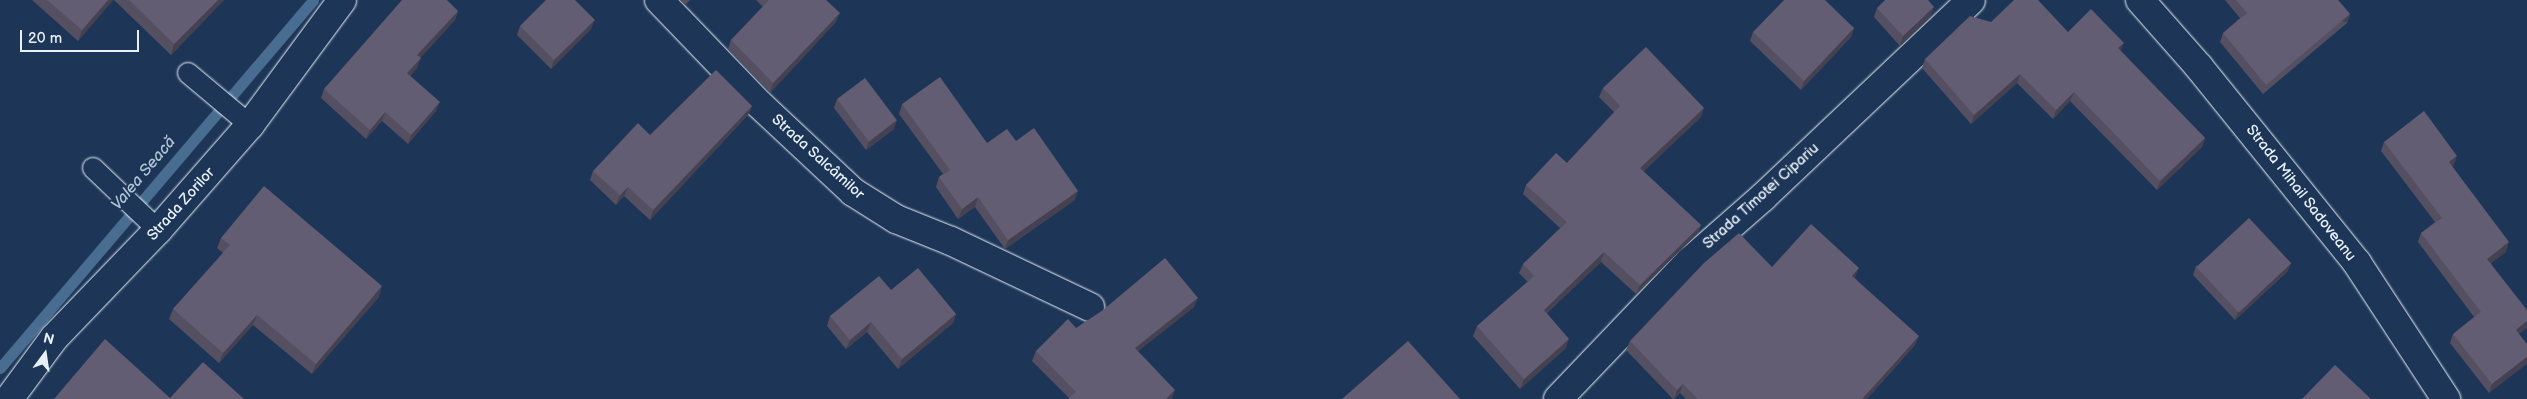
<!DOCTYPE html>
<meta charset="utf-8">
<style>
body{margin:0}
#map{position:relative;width:2527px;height:399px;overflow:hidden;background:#1d3557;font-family:"Balsamiq Sans",sans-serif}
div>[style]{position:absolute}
.stream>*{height:11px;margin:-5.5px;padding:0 5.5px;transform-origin:5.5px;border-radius:5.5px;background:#486d90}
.roads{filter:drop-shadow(0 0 1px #e8f1f8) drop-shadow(0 0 1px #e8f1f8)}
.service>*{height:20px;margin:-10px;padding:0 10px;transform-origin:10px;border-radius:10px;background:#1d3557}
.minor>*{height:28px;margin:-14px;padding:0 14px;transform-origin:14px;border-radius:14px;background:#1d3557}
.wall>*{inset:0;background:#545062}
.shaded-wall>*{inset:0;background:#454150;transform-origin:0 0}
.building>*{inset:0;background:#625d72;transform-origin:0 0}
span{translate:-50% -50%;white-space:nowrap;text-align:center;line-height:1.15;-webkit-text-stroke:4px #1d3557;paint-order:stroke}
.street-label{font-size:15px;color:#e8f1f8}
.water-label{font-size:16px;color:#b0c3d4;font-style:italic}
.north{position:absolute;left:20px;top:329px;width:50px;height:50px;-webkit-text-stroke:4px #1d3557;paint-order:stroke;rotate:14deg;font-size:14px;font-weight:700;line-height:20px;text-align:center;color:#e8f1f8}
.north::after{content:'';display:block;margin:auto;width:18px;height:22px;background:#e8f1f8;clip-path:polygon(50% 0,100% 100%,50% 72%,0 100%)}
.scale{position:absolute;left:20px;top:30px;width:119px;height:22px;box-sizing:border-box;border:2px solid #e8f1f8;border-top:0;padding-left:6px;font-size:15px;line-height:18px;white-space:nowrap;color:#e8f1f8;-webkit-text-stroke:4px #1d3557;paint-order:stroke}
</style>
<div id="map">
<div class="stream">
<i style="left:0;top:368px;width:483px;rotate:-49.6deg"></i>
</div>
<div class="roads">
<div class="service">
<i style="left:188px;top:73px;width:81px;rotate:40deg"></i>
<i style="left:93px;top:168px;width:90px;rotate:43.6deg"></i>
</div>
<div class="minor">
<i style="left:659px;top:0;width:144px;rotate:46.1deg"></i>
<i style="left:759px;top:104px;width:129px;rotate:43.1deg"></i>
<i style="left:853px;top:192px;width:51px;rotate:32.1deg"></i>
<i style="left:896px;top:219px;width:59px;rotate:21.8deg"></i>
<i style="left:951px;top:241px;width:154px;rotate:25.4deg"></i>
<i style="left:2140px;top:0;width:89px;rotate:48.6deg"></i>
<i style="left:2199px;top:67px;width:252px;rotate:51.1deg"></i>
<i style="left:2357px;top:263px;width:163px;rotate:56.8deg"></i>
<i style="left:9px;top:399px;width:76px;rotate:-53.6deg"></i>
<i style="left:54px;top:338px;width:150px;rotate:-46.1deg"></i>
<i style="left:158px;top:230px;width:140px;rotate:-48.8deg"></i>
<i style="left:250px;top:125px;width:155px;rotate:-53.6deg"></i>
<i style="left:1558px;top:399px;width:191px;rotate:-46.3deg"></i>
<i style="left:1690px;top:261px;width:97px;rotate:-41.2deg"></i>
<i style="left:1763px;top:197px;width:286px;rotate:-43.4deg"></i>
</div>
</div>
<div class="wall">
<i style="clip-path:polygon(32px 0,113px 0,78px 41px)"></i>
<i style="clip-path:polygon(114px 0,224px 0,171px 55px)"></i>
<i style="clip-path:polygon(680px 0,690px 0,685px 5px)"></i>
<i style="clip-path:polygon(756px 0,826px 0,836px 22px,770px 93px,728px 49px,731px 40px,763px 7px)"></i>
<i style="clip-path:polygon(2225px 0,2338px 0,2350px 14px,2347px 23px,2263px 94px,2220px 42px,2223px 33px,2240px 18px)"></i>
<i style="clip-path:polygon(1877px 8px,1931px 16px,1900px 46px,1874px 17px)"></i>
<i style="clip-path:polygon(458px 11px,455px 20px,420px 58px,417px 68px,410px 76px,436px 111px,408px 144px,382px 121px,366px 139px,321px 98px,324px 89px)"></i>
<i style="clip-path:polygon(520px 26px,591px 29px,551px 69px,517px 35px)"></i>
<i style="clip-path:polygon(1854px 28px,1851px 37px,1801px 90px,1750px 41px,1753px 32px)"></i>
<i style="clip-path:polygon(2068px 32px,2121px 51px,2205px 138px,2202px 147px,2157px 190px,2070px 101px,2053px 119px,2017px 83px,1971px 124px,1922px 68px,1925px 59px)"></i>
<i style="clip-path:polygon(1603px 88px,1701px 117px,1643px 171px,1701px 225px,1697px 234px,1636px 294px,1601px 262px,1547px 313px,1566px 348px,1520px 389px,1473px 336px,1477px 326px,1528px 282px,1519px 273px,1523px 264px,1560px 228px,1523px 194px,1526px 185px,1567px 163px,1614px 112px,1599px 97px)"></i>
<i style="clip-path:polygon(837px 99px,894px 129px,866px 150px,834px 108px)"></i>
<i style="clip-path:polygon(902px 104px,987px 143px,1016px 141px,1075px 200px,1005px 249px,975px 207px,958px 219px,936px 187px,939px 177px,943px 174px,899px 114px)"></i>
<i style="clip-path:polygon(752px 106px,748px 115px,650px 220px,624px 196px,616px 205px,590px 180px,593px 171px,650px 135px)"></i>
<i style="clip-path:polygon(2384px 142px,2454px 165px,2452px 166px,2506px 252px,2491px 263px,2519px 334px,2489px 393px,2450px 343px,2453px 334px,2474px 317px,2418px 242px,2421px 233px,2435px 222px,2381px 151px)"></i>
<i style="clip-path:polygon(221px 238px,379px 297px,312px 374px,253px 325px,219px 363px,169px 319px,173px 309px,223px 253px,217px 248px)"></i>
<i style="clip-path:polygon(2291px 263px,2287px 272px,2235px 320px,2193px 275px,2196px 266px)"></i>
<i style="clip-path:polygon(1772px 267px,1855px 277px,1855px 278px,1915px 345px,1867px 399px,1686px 399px,1680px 393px,1674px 399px,1673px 399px,1626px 350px,1630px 341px)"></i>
<i style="clip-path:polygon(891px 290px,956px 314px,953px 323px,898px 369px,867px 332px,846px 349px,827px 326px,830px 316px)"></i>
<i style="clip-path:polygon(1194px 307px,1138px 351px,1069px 398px,1032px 361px,1036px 351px)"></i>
</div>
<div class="shaded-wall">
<i style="clip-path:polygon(108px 0,113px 0,78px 41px,82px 30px)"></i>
<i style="clip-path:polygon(218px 0,224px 0,171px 55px,174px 44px)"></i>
<i style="clip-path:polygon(1934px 7px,1931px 16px,1900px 46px,1903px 36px)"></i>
<i style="clip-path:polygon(458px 11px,455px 20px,414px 65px,417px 55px)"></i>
<i style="clip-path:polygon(840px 13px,836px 22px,770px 93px,773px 83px)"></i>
<i style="left:2350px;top:14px;width:9px;height:110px;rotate:108deg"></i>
<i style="clip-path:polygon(595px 20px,591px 29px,551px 69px,554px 60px)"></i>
<i style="clip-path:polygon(1854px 28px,1851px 37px,1801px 90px,1804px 81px)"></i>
<i style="clip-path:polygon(2124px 43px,2120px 52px,2118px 48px)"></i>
<i style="clip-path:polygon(421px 58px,417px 68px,404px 82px,407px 73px)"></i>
<i style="clip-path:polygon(2020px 74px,2017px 83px,1971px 124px,1974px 115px)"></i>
<i style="clip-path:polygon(2074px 92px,2070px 101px,2053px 119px,2056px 110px)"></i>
<i style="clip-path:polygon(440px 102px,436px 111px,408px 144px,411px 135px)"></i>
<i style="clip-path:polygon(752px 106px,748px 115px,650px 220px,653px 210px)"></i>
<i style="clip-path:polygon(1704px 108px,1701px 117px,1637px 178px,1640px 168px)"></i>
<i style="clip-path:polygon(385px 112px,382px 121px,366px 139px,370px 130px)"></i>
<i style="clip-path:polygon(897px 120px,894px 129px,866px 150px,869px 141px)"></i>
<i style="clip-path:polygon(2205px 138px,2202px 147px,2157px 190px,2160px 181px)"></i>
<i style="clip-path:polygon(2457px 156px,2454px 165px,2446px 171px,2449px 162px)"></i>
<i style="clip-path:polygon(628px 187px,624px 196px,616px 205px,620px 195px)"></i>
<i style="clip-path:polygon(1078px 191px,1075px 200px,1005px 249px,1008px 240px)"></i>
<i style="clip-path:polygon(978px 197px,975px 207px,958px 219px,962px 209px)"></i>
<i style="clip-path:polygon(1701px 225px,1697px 234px,1636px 294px,1640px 285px)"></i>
<i style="clip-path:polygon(2509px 242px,2506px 252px,2484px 268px,2487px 259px)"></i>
<i style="clip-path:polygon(1604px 252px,1601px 262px,1540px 319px,1544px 310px)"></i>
<i style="clip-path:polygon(2291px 263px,2287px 272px,2235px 320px,2238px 311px)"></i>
<i style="clip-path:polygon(1859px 268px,1855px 277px,1848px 285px,1852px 276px)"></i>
<i style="clip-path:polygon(382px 286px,379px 297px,312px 374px,316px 364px)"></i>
<i style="clip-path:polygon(1198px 298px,1194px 307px,1131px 357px,1135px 348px)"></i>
<i style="clip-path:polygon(956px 314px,953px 323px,898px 369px,902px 359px)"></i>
<i style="clip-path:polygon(257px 315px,253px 325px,219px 363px,223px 353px)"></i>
<i style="clip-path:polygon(2527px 321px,2527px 328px,2513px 339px,2516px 330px)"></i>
<i style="clip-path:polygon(871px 322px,867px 332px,846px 349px,850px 340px)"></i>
<i style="clip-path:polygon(1919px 336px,1915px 345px,1867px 399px,1862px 399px)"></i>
<i style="clip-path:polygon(1569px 339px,1566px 348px,1520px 389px,1524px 379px)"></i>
<i style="clip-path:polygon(2527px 357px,2527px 364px,2489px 393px,2492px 384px)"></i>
<i style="clip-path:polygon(1683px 384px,1680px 393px,1674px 399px,1677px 390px)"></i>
<i style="clip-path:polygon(1175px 390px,1172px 399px,1166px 399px)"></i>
</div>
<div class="building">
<i style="clip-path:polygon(47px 0,108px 0,82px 30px)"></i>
<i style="clip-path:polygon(129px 0,218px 0,174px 44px)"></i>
<i style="clip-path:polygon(402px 0,447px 0,458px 11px,417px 55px,421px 58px,407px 73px,440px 102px,411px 135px,385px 112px,370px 130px,324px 89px)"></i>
<i style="clip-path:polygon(546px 0,575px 0,595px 20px,554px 60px,520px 26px)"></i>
<i style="clip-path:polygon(769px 0,826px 0,840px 13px,773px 83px,731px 40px)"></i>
<i style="clip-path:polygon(1784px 0,1825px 0,1854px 28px,1804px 81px,1753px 32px)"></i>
<i style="clip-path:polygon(1885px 0,1928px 0,1934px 7px,1903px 36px,1877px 8px)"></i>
<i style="clip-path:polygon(2014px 0,2038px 0,2068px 32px,2091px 9px,2124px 43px,2118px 48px,2205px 138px,2160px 181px,2074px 92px,2056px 110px,2020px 74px,1974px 115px,1925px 59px,1970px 16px,1991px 22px)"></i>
<i style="clip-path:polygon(2236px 0,2338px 0,2350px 14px,2266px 85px,2223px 33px,2247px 13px)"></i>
<i style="clip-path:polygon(1646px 47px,1704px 108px,1640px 168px,1701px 225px,1640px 285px,1604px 252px,1544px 310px,1569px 339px,1524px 379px,1477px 326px,1534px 276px,1523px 264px,1567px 222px,1526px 185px,1556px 153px,1567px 163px,1620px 106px,1603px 88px)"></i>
<i style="clip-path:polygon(716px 70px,752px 106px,653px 210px,628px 187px,620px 195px,593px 171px,638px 123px,650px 135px)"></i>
<i style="clip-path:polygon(940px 77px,987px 143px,1007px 129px,1016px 141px,1034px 128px,1078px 191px,1008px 240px,978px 197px,962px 209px,939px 177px,950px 170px,902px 104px)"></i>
<i style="left:865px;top:78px;width:53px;height:35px;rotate:53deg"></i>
<i style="clip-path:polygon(2424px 111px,2457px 156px,2449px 162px,2509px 242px,2487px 259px,2527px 310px,2527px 321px,2516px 330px,2527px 344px,2527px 357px,2492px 384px,2453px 334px,2481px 312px,2421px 233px,2442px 218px,2384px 142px)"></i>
<i style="clip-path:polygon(264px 186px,382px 286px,316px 364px,257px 315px,223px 353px,173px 309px,230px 245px,221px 238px)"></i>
<i style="left:2249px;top:218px;width:62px;height:72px;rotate:47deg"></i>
<i style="clip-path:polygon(1811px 224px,1859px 268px,1852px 276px,1919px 336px,1862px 399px,1698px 399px,1683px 384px,1677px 390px,1630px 341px,1704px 263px,1739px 233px,1772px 267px)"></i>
<i style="clip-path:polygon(1165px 258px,1198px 298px,1135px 348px,1175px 390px,1166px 399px,1068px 399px,1076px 392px,1036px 351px,1068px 319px,1076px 328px,1103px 310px)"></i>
<i style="clip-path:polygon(918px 268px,956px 314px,902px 359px,871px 322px,850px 340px,830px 316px,879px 276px,891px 290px)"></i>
<i style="clip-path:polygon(105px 339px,170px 398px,203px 362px,244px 399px,54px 399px)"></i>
<i style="clip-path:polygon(1408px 341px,1460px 399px,1342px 399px)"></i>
<i style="clip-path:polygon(2335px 365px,2371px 399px,2302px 399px)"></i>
</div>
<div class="street-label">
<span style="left:818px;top:157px;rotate:42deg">Strada Salcâmilor</span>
<span style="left:2301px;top:193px;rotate:52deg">Strada Mihail Sadoveanu</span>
<span style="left:1761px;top:196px;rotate:-42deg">Strada Timotei Cipariu</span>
<span style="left:181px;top:204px;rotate:-48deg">Strada Zorilor</span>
</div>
<div class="water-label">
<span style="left:144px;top:174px;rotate:-50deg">Valea Seacă</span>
</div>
<div class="north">N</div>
<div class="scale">20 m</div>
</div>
